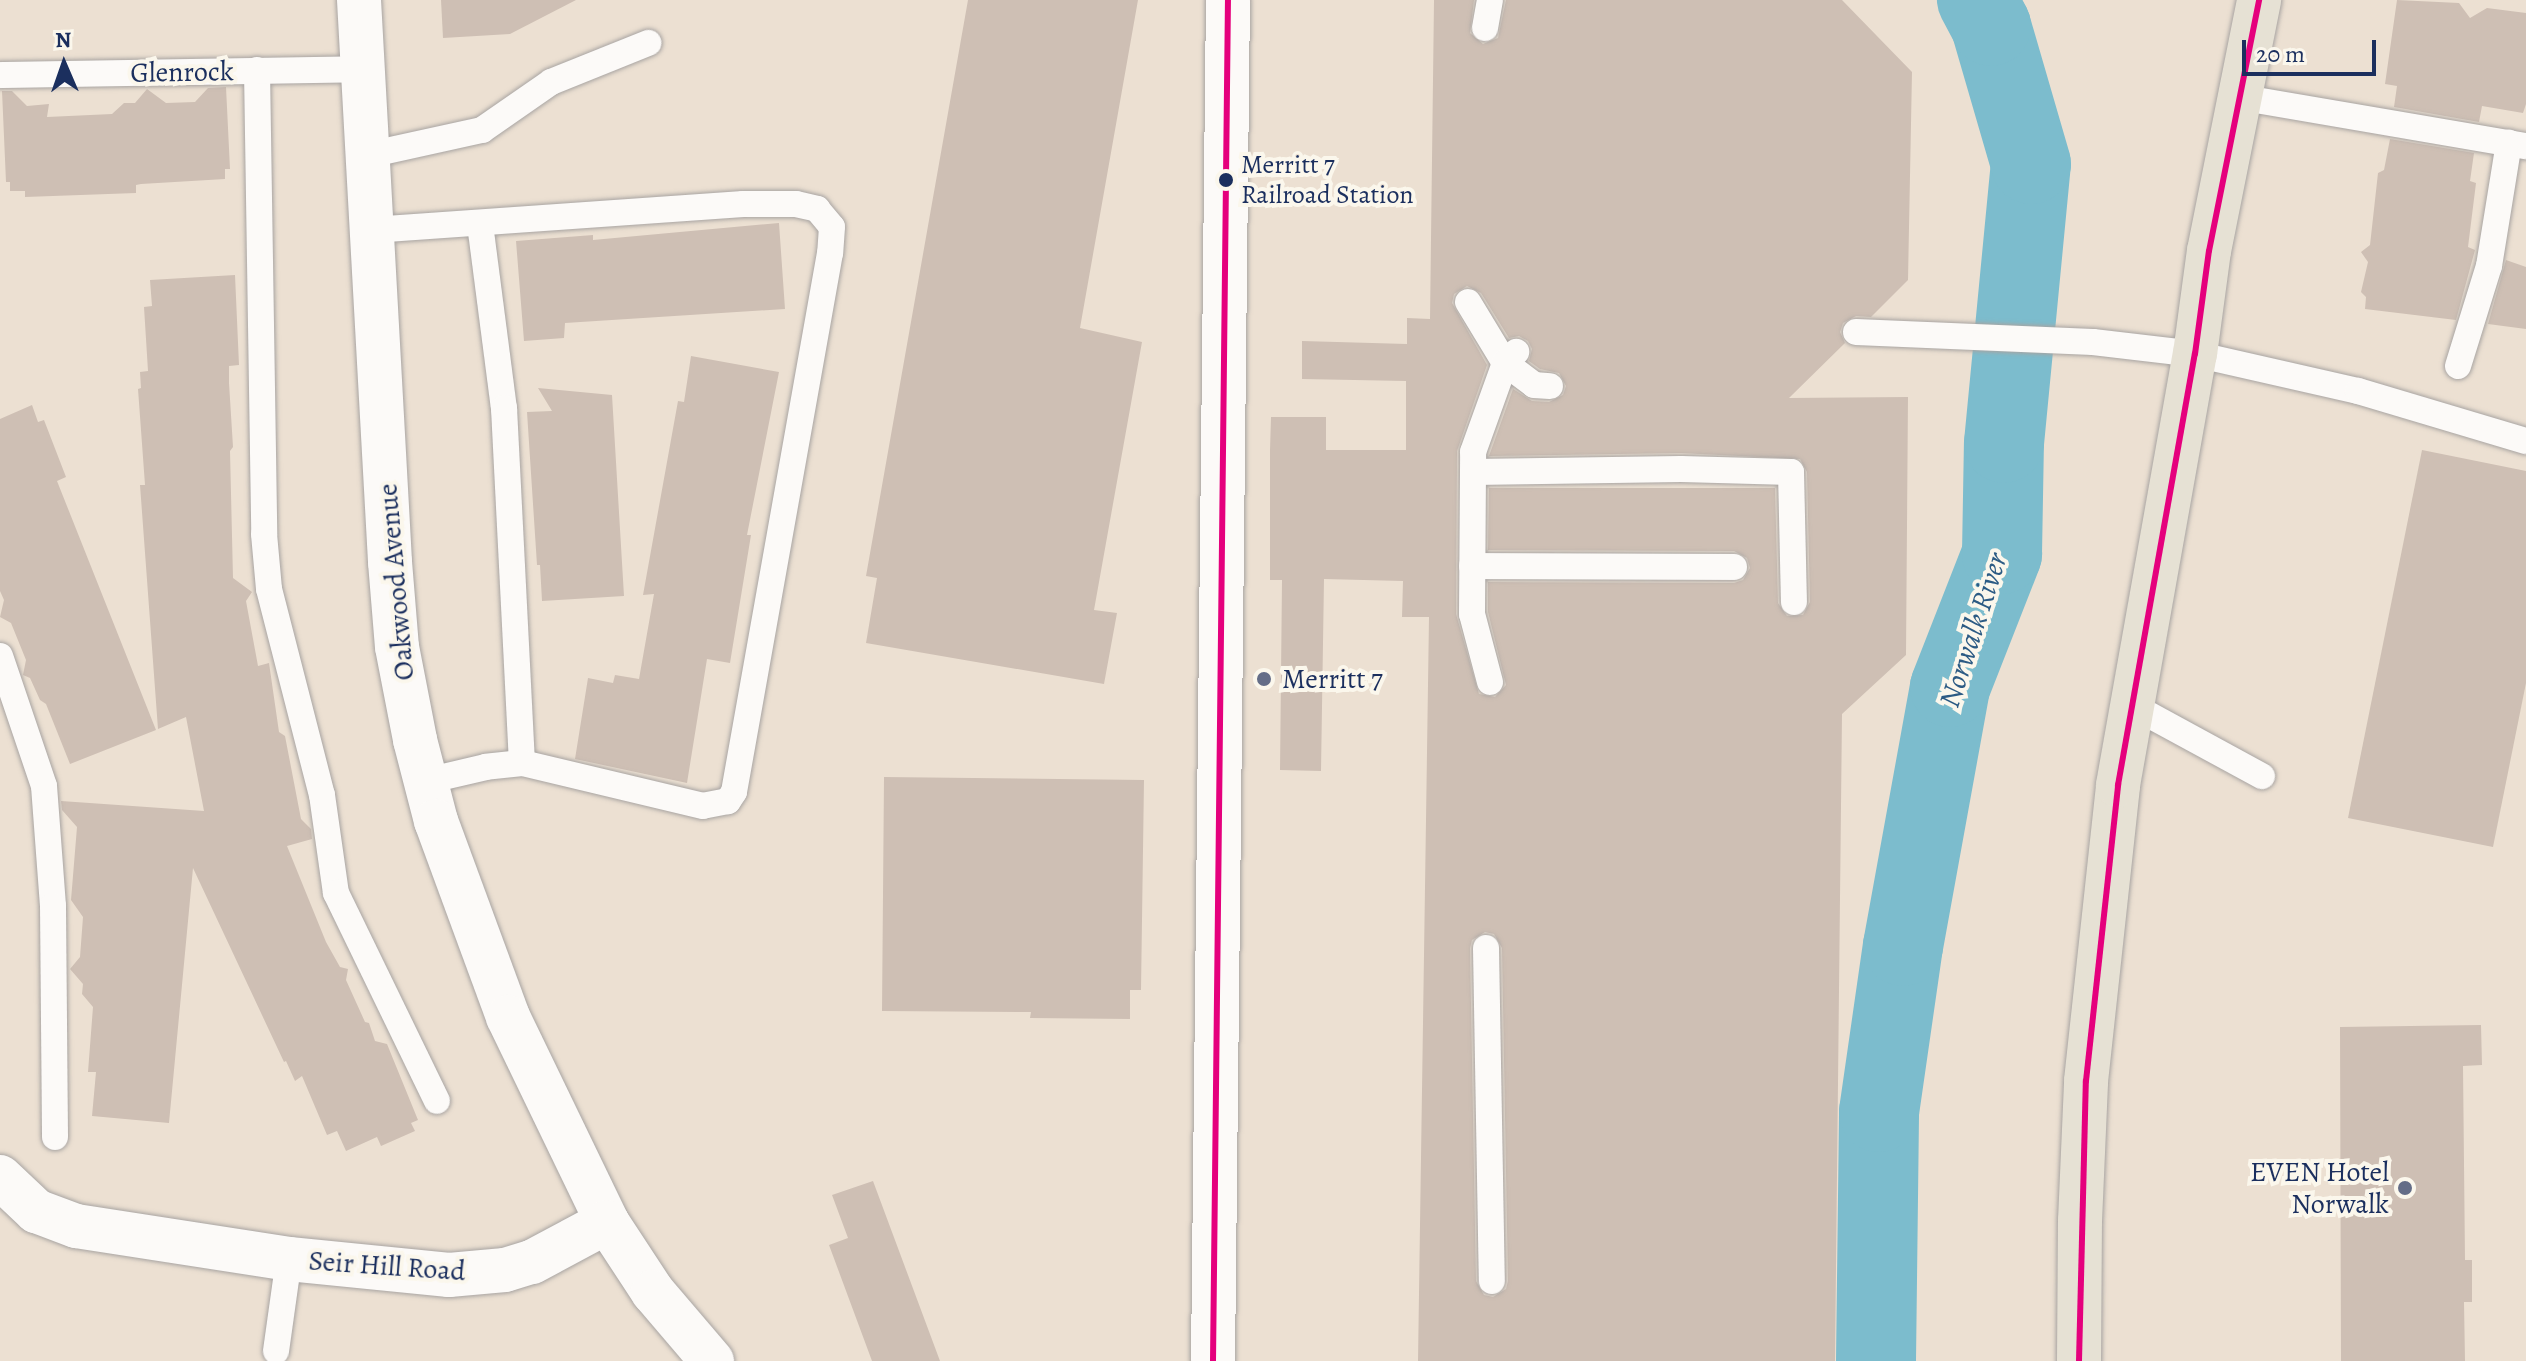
<!DOCTYPE html>
<style>
body{margin:0}
#map{position:relative;width:2526px;height:1361px;overflow:hidden;background:#ece0d2;font-family:Alegreya,serif}
div>[style]{position:absolute}
.river>*{height:80px;margin:-40px;padding:0 40px;transform-origin:40px;border-radius:40px;background:#7cbccd}
.building>*{inset:0;background:#cebfb4}
.roads{filter:drop-shadow(0 0 2px #a8a4a2) drop-shadow(0 0 2px #a8a4a2)}
.service>*{height:26px;margin:-13px;padding:0 13px;transform-origin:13px;border-radius:13px;background:#fcfaf8}
.minor>*{height:44px;margin:-22px;padding:0 22px;transform-origin:22px;border-radius:22px;background:#fcfaf8}
.tertiary>*{height:44px;margin:-22px;padding:0 22px;transform-origin:22px;border-radius:22px;background:#fcfaf8}
.primary>*{height:44px;margin:-22px;padding:0 22px;transform-origin:22px;border-radius:22px;background:#e6e1d4}
.bus-1>*{height:6px;margin:-3px;padding:0 3px;transform-origin:3px;border-radius:3px;background:#e5007d}
.dots>*{width:22px;height:22px;translate:-50% -50%;box-sizing:border-box;border:4px solid #fbf7ec;border-radius:50%}
span{translate:-50% -50%;white-space:nowrap;text-align:center;line-height:1.15;-webkit-text-stroke:8px #fbf7ec;paint-order:stroke}
.bus-label{font-size:26px;color:#1b2f5e}
.left{translate:0 -50%;text-align:left}
.street-label{font-size:28px;color:#1b2f5e}
.poi-label{font-size:28px;color:#1b2f5e}
.right{translate:-100% -50%;text-align:right}
.water-label{font-size:30px;color:#2c5b84;font-style:italic}
.north{position:absolute;left:24px;top:24px;width:80px;height:80px;-webkit-text-stroke:6px #fbf7ec;paint-order:stroke;rotate:358deg;font-size:22px;font-weight:700;line-height:32px;text-align:center;color:#1b2f5e}
.north::after{content:'';display:block;margin:auto;width:28px;height:36px;background:#1b2f5e;clip-path:polygon(50% 0,100% 100%,50% 72%,0 100%)}
.scale{position:absolute;left:2242px;top:40px;width:134px;height:36px;box-sizing:border-box;border:4px solid #1b2f5e;border-top:0;padding-left:10px;font-size:24px;line-height:28px;white-space:nowrap;color:#1b2f5e;-webkit-text-stroke:6px #fbf7ec;paint-order:stroke}
</style>
<div id="map">
<div class="river">
<i style="left:1876px;top:1361px;width:249px;rotate:-89.3deg"></i>
<i style="left:1879px;top:1112px;width:168px;rotate:-81.8deg"></i>
<i style="left:1903px;top:946px;width:263px;rotate:-79.7deg"></i>
<i style="left:1950px;top:687px;width:143px;rotate:-68.6deg"></i>
<i style="left:2002px;top:554px;width:111px;rotate:-89deg"></i>
<i style="left:2004px;top:443px;width:280px;rotate:-84.5deg"></i>
<i style="left:2031px;top:164px;width:144px;rotate:-106.2deg"></i>
<i style="left:1991px;top:26px;width:30px;rotate:-118deg"></i>
</div>
<div class="building">
<i style="clip-path:polygon(441px 0,576px 0,510px 34px,443px 38px)"></i>
<i style="clip-path:polygon(968px 0,1138px 0,1080px 328px,1142px 342px,1094px 610px,1117px 613px,1104px 684px,866px 643px,877px 578px,866px 576px)"></i>
<i style="clip-path:polygon(evenodd,1434px 0,1474px 0,1470px 33px,1483px 44px,1498px 38px,1506px 0,1842px 0,1912px 72px,1908px 280px,1871px 317px,1856px 316px,1843px 323px,1840px 332px,1845px 343px,1789px 398px,1908px 397px,1906px 655px,1842px 714px,1835px 1361px,1418px 1361px,1429px 617px,1402px 617px,1403px 581px,1324px 579px,1321px 771px,1280px 770px,1282px 580px,1270px 580px,1270px 450px,1271px 417px,1326px 417px,1326px 450px,1406px 450px,1406px 381px,1302px 379px,1302px 341px,1407px 344px,1407px 318px,1430px 319px,1434px 0,1467px 286px,1481px 293px,1509px 338px,1519px 336px,1528px 341px,1532px 349px,1529px 361px,1540px 369px,1559px 373px,1566px 386px,1563px 395px,1549px 402px,1532px 401px,1513px 389px,1489px 456px,1681px 453px,1800px 459px,1807px 472px,1810px 602px,1803px 615px,1787px 616px,1778px 603px,1775px 488px,1489px 488px,1488px 550px,1734px 551px,1747px 558px,1750px 568px,1743px 580px,1734px 583px,1488px 582px,1488px 612px,1506px 685px,1495px 697px,1479px 694px,1456px 614px,1457px 451px,1487px 365px,1452px 303px,1454px 294px,1467px 286px,1434px 0,1485px 932px,1494px 934px,1502px 948px,1508px 1281px,1506px 1289px,1493px 1297px,1484px 1295px,1476px 1281px,1470px 948px,1472px 940px,1485px 932px)"></i>
<i style="clip-path:polygon(2397px 0,2459px 3px,2470px 18px,2487px 8px,2526px 13px,2526px 104px,2523px 113px,2482px 106px,2479px 122px,2394px 107px,2397px 86px,2385px 84px)"></i>
<i style="clip-path:polygon(226px 87px,230px 169px,225px 169px,225px 179px,141px 184px,136px 185px,136px 193px,25px 197px,25px 191px,10px 191px,10px 182px,6px 182px,2px 91px,12px 91px,27px 106px,49px 104px,47px 117px,112px 114px,124px 103px,135px 103px,147px 89px,166px 103px,195px 102px,208px 88px)"></i>
<i style="clip-path:polygon(2390px 139px,2474px 153px,2470px 181px,2476px 183px,2468px 247px,2475px 250px,2456px 320px,2365px 309px,2366px 297px,2361px 292px,2368px 262px,2361px 252px,2370px 245px,2378px 173px,2384px 170px)"></i>
<i style="clip-path:polygon(779px 223px,785px 309px,565px 323px,564px 338px,524px 341px,516px 241px,593px 235px,593px 240px)"></i>
<i style="clip-path:polygon(2506px 260px,2526px 267px,2526px 329px,2488px 324px)"></i>
<i style="clip-path:polygon(235px 275px,239px 365px,229px 366px,229px 383px,233px 447px,230px 451px,233px 578px,252px 592px,246px 601px,258px 666px,269px 663px,279px 732px,285px 736px,301px 819px,311px 829px,312px 839px,287px 846px,326px 942px,340px 967px,348px 969px,346px 980px,365px 1022px,369px 1023px,375px 1041px,387px 1044px,418px 1120px,411px 1123px,415px 1131px,381px 1146px,377px 1137px,346px 1151px,337px 1131px,327px 1135px,302px 1076px,295px 1081px,286px 1061px,284px 1062px,193px 868px,169px 1123px,92px 1116px,96px 1072px,88px 1072px,93px 1007px,82px 994px,83px 984px,70px 969px,80px 957px,83px 917px,71px 900px,77px 827px,62px 810px,61px 801px,204px 811px,186px 717px,158px 729px,140px 485px,145px 485px,138px 389px,141px 388px,140px 372px,148px 371px,144px 307px,152px 306px,150px 280px)"></i>
<i style="clip-path:polygon(691px 356px,779px 372px,747px 535px,751px 535px,730px 663px,707px 659px,687px 783px,575px 759px,588px 678px,613px 683px,615px 675px,639px 679px,654px 594px,643px 595px,678px 401px,684px 402px)"></i>
<i style="clip-path:polygon(538px 388px,612px 395px,624px 596px,542px 601px,540px 565px,537px 565px,527px 412px,552px 411px)"></i>
<i style="clip-path:polygon(32px 405px,38px 422px,44px 420px,66px 477px,57px 481px,156px 730px,70px 764px,46px 704px,40px 700px,30px 678px,23px 675px,26px 660px,11px 623px,0 617px,4px 600px,0 591px,0 419px)"></i>
<i style="clip-path:polygon(2422px 450px,2526px 471px,2526px 683px,2493px 847px,2348px 818px)"></i>
<i style="clip-path:polygon(884px 777px,1144px 780px,1141px 990px,1130px 990px,1130px 1019px,1030px 1018px,1031px 1012px,882px 1011px)"></i>
<i style="clip-path:polygon(2481px 1025px,2482px 1065px,2463px 1066px,2465px 1260px,2472px 1260px,2472px 1302px,2464px 1302px,2465px 1361px,2341px 1361px,2340px 1027px)"></i>
<i style="clip-path:polygon(873px 1181px,940px 1361px,872px 1361px,829px 1245px,848px 1238px,832px 1195px)"></i>
</div>
<div class="roads">
<div class="service">
<i style="left:1485px;top:28px;width:28px;rotate:-80deg"></i>
<i style="left:257px;top:70px;width:464px;rotate:89.1deg"></i>
<i style="left:264px;top:534px;width:55px;rotate:84.8deg"></i>
<i style="left:269px;top:589px;width:213px;rotate:75.6deg"></i>
<i style="left:322px;top:795px;width:99px;rotate:81.9deg"></i>
<i style="left:336px;top:893px;width:231px;rotate:64.1deg"></i>
<i style="left:0;top:75px;width:363px;rotate:-0.9deg"></i>
<i style="left:2238px;top:97px;width:292px;rotate:9.7deg"></i>
<i style="left:368px;top:155px;width:117px;rotate:-12.4deg"></i>
<i style="left:482px;top:130px;width:84px;rotate:-34.8deg"></i>
<i style="left:551px;top:82px;width:105px;rotate:-21.9deg"></i>
<i style="left:480px;top:224px;width:186px;rotate:82.6deg"></i>
<i style="left:504px;top:408px;width:355px;rotate:87.1deg"></i>
<i style="left:372px;top:230px;width:372px;rotate:-4deg"></i>
<i style="left:743px;top:204px;width:53px"></i>
<i style="left:796px;top:204px;width:22px;rotate:13deg"></i>
<i style="left:817px;top:209px;width:23px;rotate:50deg"></i>
<i style="left:832px;top:227px;width:26px;rotate:94deg"></i>
<i style="left:830px;top:253px;width:547px;rotate:100.1deg"></i>
<i style="left:734px;top:792px;width:11px;rotate:124deg"></i>
<i style="left:728px;top:801px;width:25px;rotate:169deg"></i>
<i style="left:703px;top:806px;width:186px;rotate:-166.6deg"></i>
<i style="left:522px;top:763px;width:36px;rotate:174deg"></i>
<i style="left:486px;top:767px;width:62px;rotate:166.9deg"></i>
<i style="left:1468px;top:302px;width:71px;rotate:58.8deg"></i>
<i style="left:1505px;top:363px;width:36px;rotate:37deg"></i>
<i style="left:1534px;top:385px;width:16px;rotate:4deg"></i>
<i style="left:1856px;top:332px;width:237px;rotate:2.4deg"></i>
<i style="left:2093px;top:342px;width:103px;rotate:6.7deg"></i>
<i style="left:2195px;top:354px;width:167px;rotate:12.8deg"></i>
<i style="left:2358px;top:391px;width:175px;rotate:16.6deg"></i>
<i style="left:2458px;top:366px;width:105px;rotate:-72.8deg"></i>
<i style="left:2489px;top:266px;width:125px;rotate:-80.8deg"></i>
<i style="left:1473px;top:472px;width:208px;rotate:-0.8deg"></i>
<i style="left:1681px;top:469px;width:110px;rotate:1.6deg"></i>
<i style="left:1791px;top:472px;width:130px;rotate:88.7deg"></i>
<i style="left:1472px;top:566px;width:262px;rotate:0.2deg"></i>
<i style="left:0;top:656px;width:137px;rotate:71.3deg"></i>
<i style="left:44px;top:786px;width:120px;rotate:85.7deg"></i>
<i style="left:53px;top:906px;width:231px;rotate:89.5deg"></i>
<i style="left:1490px;top:682px;width:70px;rotate:-104.8deg"></i>
<i style="left:1472px;top:614px;width:162px;rotate:-89.6deg"></i>
<i style="left:1473px;top:452px;width:95px;rotate:-70.2deg"></i>
<i style="left:1505px;top:363px;width:16px;rotate:-45deg"></i>
<i style="left:2131px;top:705px;width:149px;rotate:28.5deg"></i>
<i style="left:1486px;top:948px;width:333px;rotate:89deg"></i>
<i style="left:276px;top:1351px;width:93px;rotate:-82deg"></i>
</div>
<div class="minor">
<i style="left:359px;top:0;width:563px;rotate:86.84deg"></i>
<i style="left:390px;top:562px;width:85px;rotate:85.3deg"></i>
<i style="left:397px;top:647px;width:95px;rotate:79deg"></i>
<i style="left:415px;top:740px;width:84px;rotate:75.5deg"></i>
<i style="left:436px;top:821px;width:209px;rotate:69.8deg"></i>
<i style="left:508px;top:1017px;width:228px;rotate:64.2deg"></i>
<i style="left:0;top:1177px;width:50px;rotate:43.4deg"></i>
<i style="left:36px;top:1211px;width:43px;rotate:20.6deg"></i>
<i style="left:76px;top:1226px;width:216px;rotate:8.8deg"></i>
<i style="left:289px;top:1259px;width:161px;rotate:5.7deg"></i>
<i style="left:449px;top:1275px;width:56px;rotate:-5.1deg"></i>
<i style="left:505px;top:1270px;width:28px;rotate:-17deg"></i>
<i style="left:532px;top:1262px;width:85px;rotate:-28.1deg"></i>
<i style="left:607px;top:1222px;width:84px;rotate:56.7deg"></i>
<i style="left:653px;top:1292px;width:91px;rotate:49.5deg"></i>
</div>
<div class="tertiary">
<i style="left:1213px;top:1361px;width:1361px;rotate:-89.37deg"></i>
</div>
<div class="primary">
<i style="left:2079px;top:1361px;width:140px;rotate:-89.6deg"></i>
<i style="left:2080px;top:1221px;width:140px;rotate:-87.5deg"></i>
<i style="left:2086px;top:1081px;width:298px;rotate:-83.8deg"></i>
<i style="left:2118px;top:785px;width:438px;rotate:-79.9deg"></i>
<i style="left:2195px;top:354px;width:104px;rotate:-82.3deg"></i>
<i style="left:2209px;top:251px;width:256px;rotate:-78.7deg"></i>
</div>
</div>
<div class="bus-1">
<i style="left:1213px;top:1361px;width:1361px;rotate:-89.37deg"></i>
<i style="left:2079px;top:1361px;width:280px;rotate:-88.6deg"></i>
<i style="left:2086px;top:1081px;width:298px;rotate:-83.8deg"></i>
<i style="left:2118px;top:785px;width:438px;rotate:-79.9deg"></i>
<i style="left:2195px;top:354px;width:104px;rotate:-82.3deg"></i>
<i style="left:2209px;top:251px;width:256px;rotate:-78.7deg"></i>
</div>
<div class="dots">
<i style="left:1226px;top:180px;background:#1b2f5e"></i>
<i style="left:1264px;top:679px;background:#646d87"></i>
<i style="left:2405px;top:1188px;background:#646d87"></i>
</div>
<div class="bus-label">
<span class="left" style="left:1241px;top:180px">Merritt 7<br>Railroad Station</span>
</div>
<div class="street-label">
<span style="left:182px;top:72px;rotate:-1deg">Glenrock</span>
<span style="left:396px;top:582px;rotate:-95deg">Oakwood Avenue</span>
<span style="left:387px;top:1266px;rotate:4deg">Seir Hill Road</span>
</div>
<div class="poi-label">
<span class="left" style="left:1282px;top:679px">Merritt 7</span>
<span class="right" style="left:2389px;top:1188px">EVEN Hotel<br>Norwalk</span>
</div>
<div class="water-label">
<span style="left:1973px;top:630px;rotate:-72deg">Norwalk River</span>
</div>
<div class="north">N</div>
<div class="scale">20 m</div>
</div>
